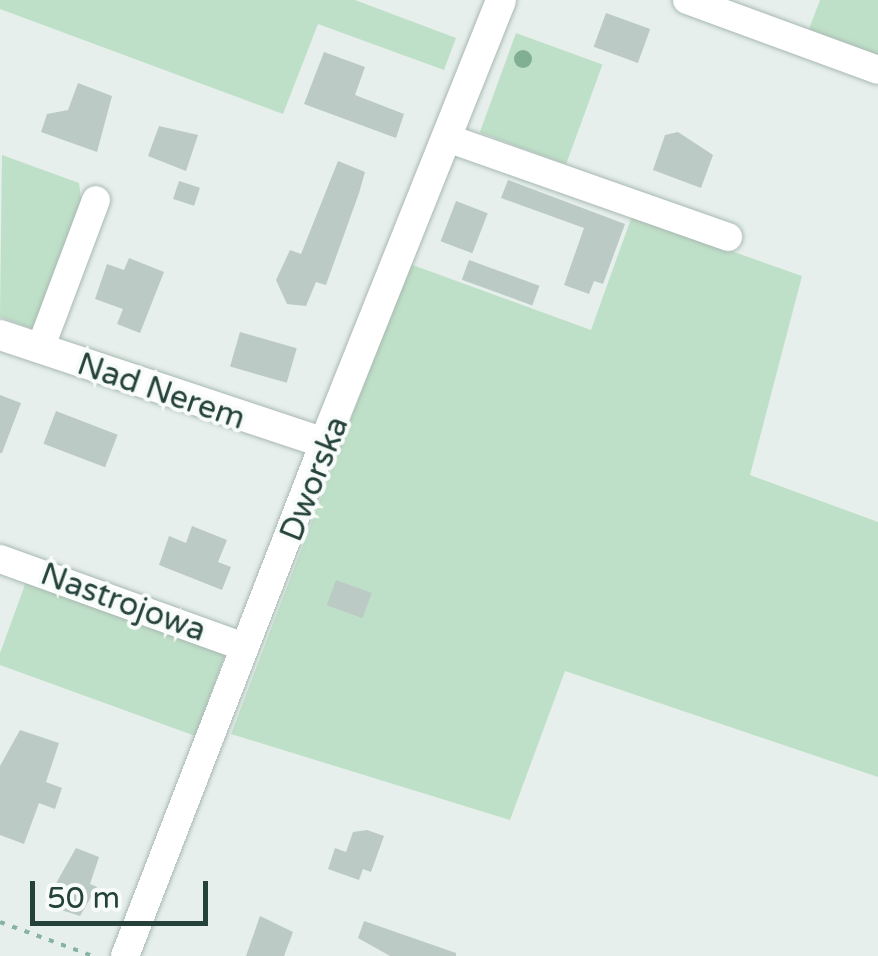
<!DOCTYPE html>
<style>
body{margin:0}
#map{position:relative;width:878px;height:956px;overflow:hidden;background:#e6efeb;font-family:"Varela Round",sans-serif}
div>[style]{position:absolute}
.green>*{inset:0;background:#bfe0c8;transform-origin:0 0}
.building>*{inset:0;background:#bbcac4;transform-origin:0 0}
.path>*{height:4px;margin-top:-2px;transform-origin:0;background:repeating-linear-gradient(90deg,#86b3a5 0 5px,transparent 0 13px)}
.roads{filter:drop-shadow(0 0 2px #a8b8b2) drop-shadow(0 0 2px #a8b8b2)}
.minor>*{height:28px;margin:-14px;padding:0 14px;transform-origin:14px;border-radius:14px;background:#fff}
.tertiary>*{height:30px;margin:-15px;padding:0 15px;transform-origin:15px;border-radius:15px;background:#fff}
.trees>*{width:18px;height:18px;margin:-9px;border-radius:50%;background:#80af93}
span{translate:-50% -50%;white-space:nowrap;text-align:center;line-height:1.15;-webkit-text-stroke:8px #f7fbf9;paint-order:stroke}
.street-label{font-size:32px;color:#24423a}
.scale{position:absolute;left:30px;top:881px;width:178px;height:45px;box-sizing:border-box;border:5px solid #24423a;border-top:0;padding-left:12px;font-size:30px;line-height:35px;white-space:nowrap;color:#24423a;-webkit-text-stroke:8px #f7fbf9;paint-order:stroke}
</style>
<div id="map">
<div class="green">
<i style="clip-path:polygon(0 0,355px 0,456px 38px,444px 70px,318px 24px,283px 114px,0 9px)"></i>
<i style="clip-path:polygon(820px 0,878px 0,878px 55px,809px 29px)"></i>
<i style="left:516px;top:33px;width:92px;height:106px;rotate:20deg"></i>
<i style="clip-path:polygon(2px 155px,79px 183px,82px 206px,36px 330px,0 317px)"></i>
<i style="clip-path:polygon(632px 216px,802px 276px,750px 475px,878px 522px,878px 777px,565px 671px,510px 820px,231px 734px,410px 264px,591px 330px)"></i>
<i style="left:27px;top:579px;width:212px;height:90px;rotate:20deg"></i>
</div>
<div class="building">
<i style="left:606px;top:13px;width:47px;height:36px;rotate:20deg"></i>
<i style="clip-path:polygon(324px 52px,365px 67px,355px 95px,404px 114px,396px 138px,304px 104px)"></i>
<i style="clip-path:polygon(78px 83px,112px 96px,97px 152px,41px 132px,47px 114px,68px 110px)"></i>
<i style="clip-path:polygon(159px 126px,198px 135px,186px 171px,148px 156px)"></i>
<i style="clip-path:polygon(678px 132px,713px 155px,701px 188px,653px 170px,665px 135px)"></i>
<i style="clip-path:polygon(338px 161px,365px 172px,359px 193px,326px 285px,316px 282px,306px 306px,287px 304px,276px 280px,290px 250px,301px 254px)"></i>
<i style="clip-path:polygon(508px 180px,625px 224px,603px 284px,594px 281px,589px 294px,564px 285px,584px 228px,501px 198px)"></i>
<i style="left:179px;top:181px;width:22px;height:19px;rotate:18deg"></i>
<i style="left:456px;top:201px;width:34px;height:43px;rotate:21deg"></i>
<i style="clip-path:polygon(129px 258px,164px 272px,140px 333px,117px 324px,123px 309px,95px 299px,107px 264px,124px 270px)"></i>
<i style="left:469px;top:260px;width:75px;height:21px;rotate:20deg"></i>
<i style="left:240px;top:332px;width:59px;height:36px;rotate:16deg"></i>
<i style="clip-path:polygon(0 395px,21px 403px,2px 453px,0 453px)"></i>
<i style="left:56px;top:411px;width:66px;height:35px;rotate:21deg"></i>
<i style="clip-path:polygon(192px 526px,227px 540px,218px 562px,231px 567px,222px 590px,159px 565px,169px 536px,186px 543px)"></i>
<i style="left:336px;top:580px;width:38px;height:27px;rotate:20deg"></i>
<i style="clip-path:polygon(20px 730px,59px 743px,46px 782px,62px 788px,55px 809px,39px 803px,24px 844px,0 835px,0 766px)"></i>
<i style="clip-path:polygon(367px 830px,384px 836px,371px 872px,363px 869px,359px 880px,328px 869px,335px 848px,346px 852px,353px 832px)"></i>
<i style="clip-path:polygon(76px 848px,99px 857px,90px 884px,97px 887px,80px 916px,52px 907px,50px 894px)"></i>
<i style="clip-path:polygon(260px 916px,293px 932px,284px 956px,246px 956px)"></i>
<i style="clip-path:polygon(364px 921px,456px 953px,456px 956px,390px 956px,358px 938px)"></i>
</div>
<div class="path">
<i style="left:0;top:922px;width:99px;rotate:20.1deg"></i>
</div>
<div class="roads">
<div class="minor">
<i style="left:687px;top:0;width:203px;rotate:20.1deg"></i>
<i style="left:447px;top:138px;width:298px;rotate:19.4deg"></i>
<i style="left:40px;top:349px;width:159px;rotate:-69.4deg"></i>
<i style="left:0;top:559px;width:260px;rotate:19.8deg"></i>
<i style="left:125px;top:956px;width:550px;rotate:-68.8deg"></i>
</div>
<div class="tertiary">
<i style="left:0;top:335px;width:342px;rotate:18.4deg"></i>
<i style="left:324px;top:443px;width:477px;rotate:-68.2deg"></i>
</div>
</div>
<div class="trees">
<i style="left:523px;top:59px"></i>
</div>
<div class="street-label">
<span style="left:161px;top:392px;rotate:19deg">Nad Nerem</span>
<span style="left:315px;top:479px;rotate:-68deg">Dworska</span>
<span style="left:123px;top:603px;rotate:20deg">Nastrojowa</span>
</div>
<div class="scale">50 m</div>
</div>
